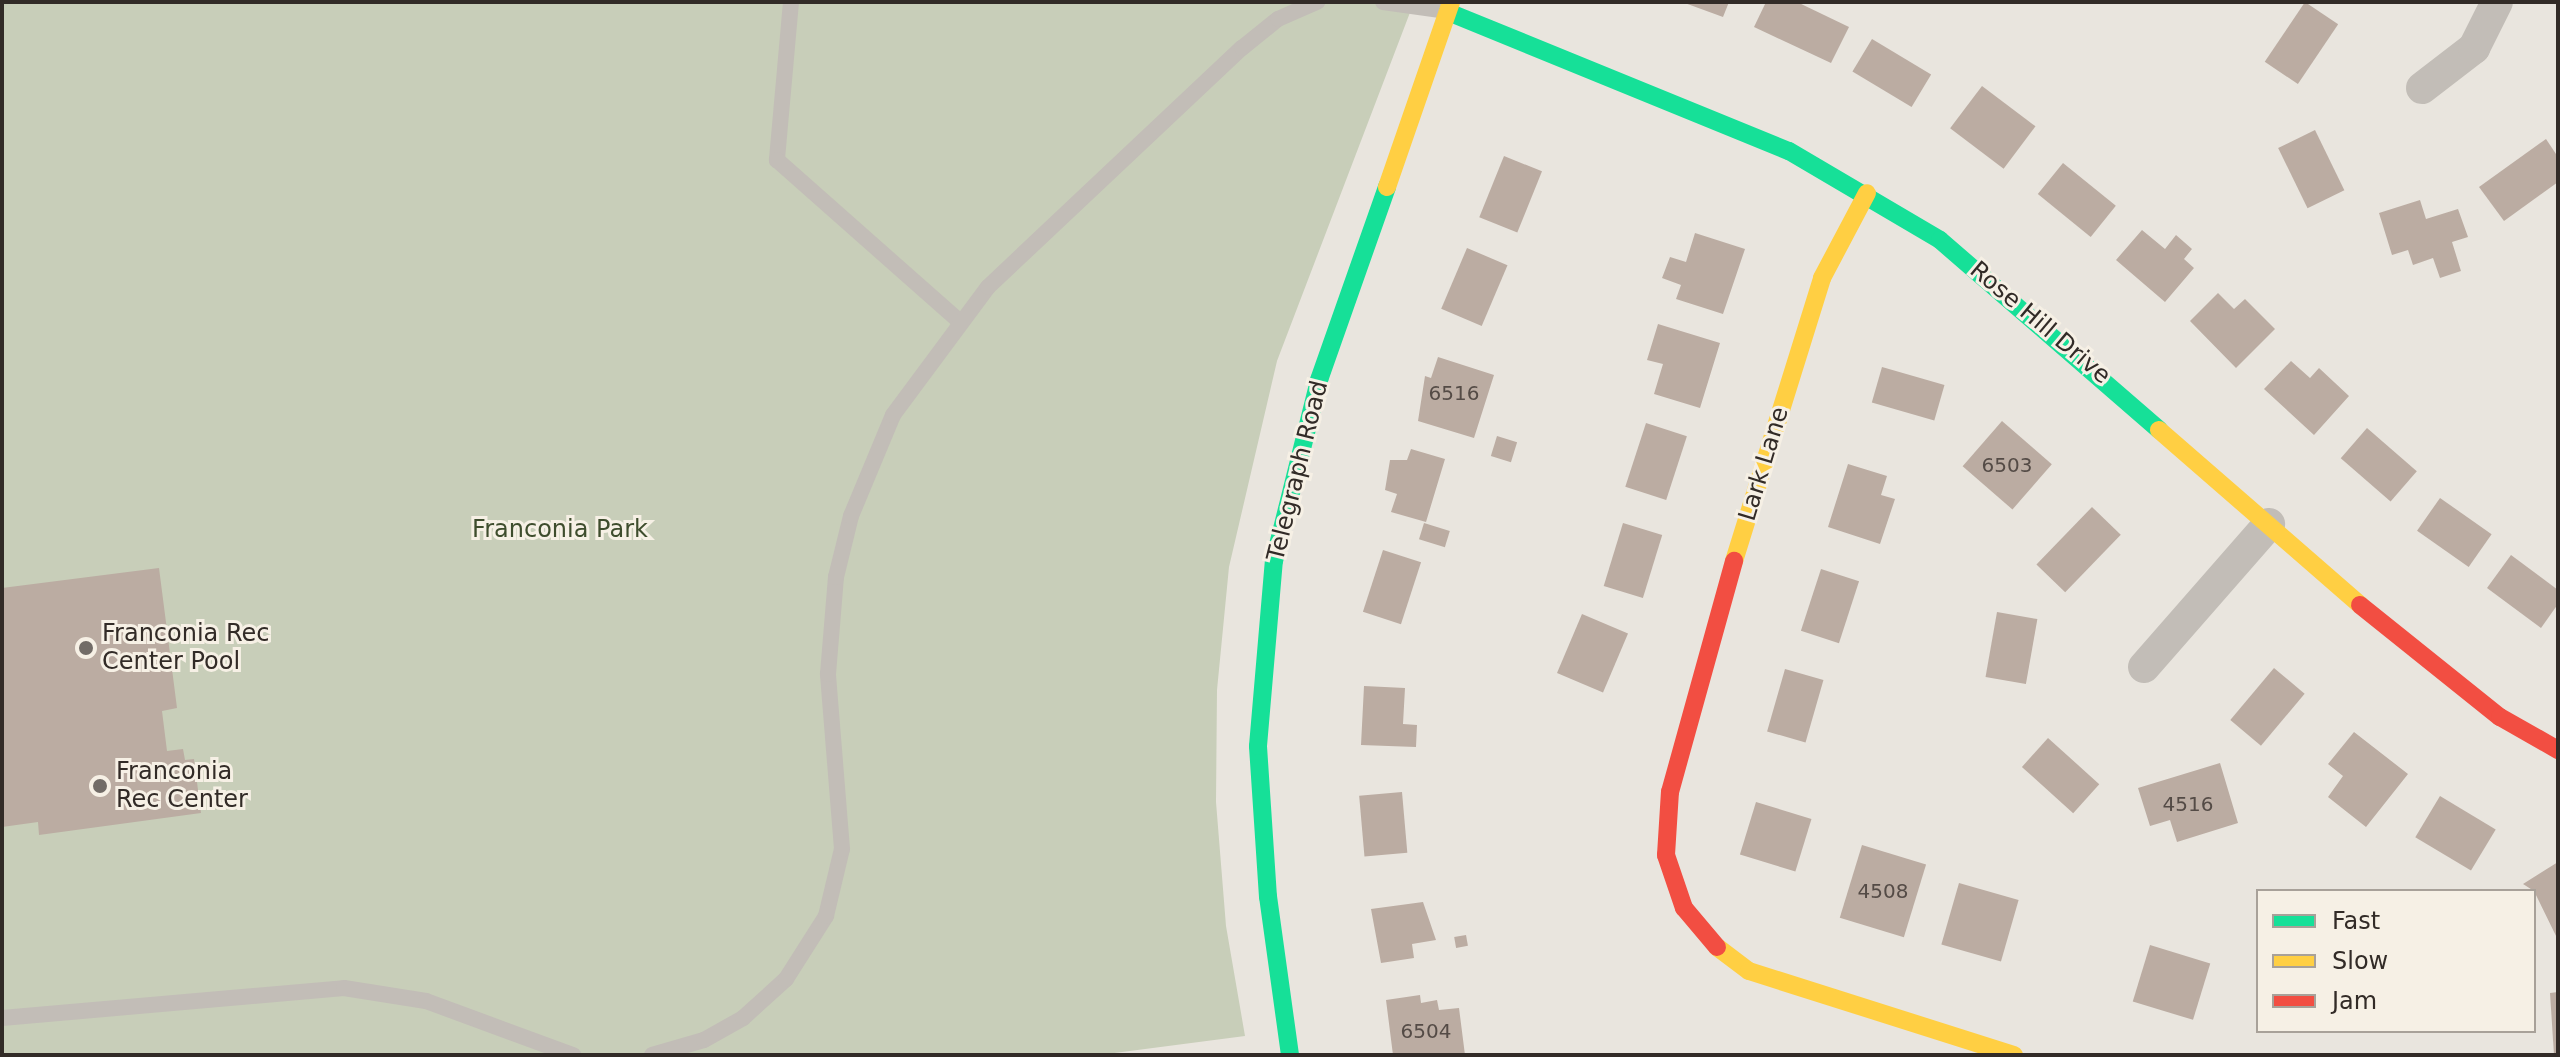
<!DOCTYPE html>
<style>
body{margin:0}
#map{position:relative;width:2560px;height:1057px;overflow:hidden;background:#e9e5de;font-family:"DejaVu Sans",sans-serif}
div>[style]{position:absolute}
.green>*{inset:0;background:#c8ceb9}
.building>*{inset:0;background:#bbaca2;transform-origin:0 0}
.lane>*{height:16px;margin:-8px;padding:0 8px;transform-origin:8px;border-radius:8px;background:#c2bdb7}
.street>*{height:32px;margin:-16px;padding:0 16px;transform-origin:16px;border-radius:16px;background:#c2bdb7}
.fast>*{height:18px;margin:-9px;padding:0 9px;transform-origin:9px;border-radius:9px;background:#16e098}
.slow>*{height:18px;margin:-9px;padding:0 9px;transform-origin:9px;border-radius:9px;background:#ffcf43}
.jam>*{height:18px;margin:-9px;padding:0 9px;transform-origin:9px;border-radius:9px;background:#f24e42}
.dots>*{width:22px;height:22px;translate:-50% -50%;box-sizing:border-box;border:4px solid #f6f0e5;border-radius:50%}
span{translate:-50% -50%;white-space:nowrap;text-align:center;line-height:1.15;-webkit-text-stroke:6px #f6f0e5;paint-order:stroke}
.number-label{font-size:20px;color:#544b46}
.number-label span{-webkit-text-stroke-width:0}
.street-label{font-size:24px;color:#322b27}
.park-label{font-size:24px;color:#3e4d2d}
.poi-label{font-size:24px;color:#322b27}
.left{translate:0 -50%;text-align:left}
.frame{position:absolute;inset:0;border:4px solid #322b27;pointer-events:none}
.legend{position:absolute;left:2256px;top:889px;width:280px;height:144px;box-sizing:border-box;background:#f6f0e5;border:2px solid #a8a199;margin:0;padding:10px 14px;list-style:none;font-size:24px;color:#322b27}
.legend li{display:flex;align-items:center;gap:16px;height:40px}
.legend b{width:40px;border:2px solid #a8a199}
</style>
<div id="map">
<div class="green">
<i style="clip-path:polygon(2px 2px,1414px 2px,1277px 361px,1229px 567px,1217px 690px,1216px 802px,1226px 926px,1245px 1036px,1099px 1055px,2px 1055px)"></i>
</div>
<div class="building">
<i style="clip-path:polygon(1682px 2px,1729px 2px,1723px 17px)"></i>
<i style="clip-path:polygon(1766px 2px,1797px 2px,1849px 27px,1831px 63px,1754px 27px)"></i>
<i style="left:2305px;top:2px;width:40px;height:72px;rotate:34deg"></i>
<i style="left:1872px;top:39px;width:69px;height:38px;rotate:31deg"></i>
<i style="left:1982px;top:86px;width:67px;height:53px;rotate:37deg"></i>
<i style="left:2315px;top:130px;width:67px;height:41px;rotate:64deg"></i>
<i style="clip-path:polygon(2546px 139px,2558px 157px,2558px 182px,2504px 221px,2479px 187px)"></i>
<i style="left:1504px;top:156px;width:41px;height:66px;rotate:22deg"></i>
<i style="left:2063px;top:163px;width:68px;height:40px;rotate:39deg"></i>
<i style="clip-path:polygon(2420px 200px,2426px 219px,2458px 209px,2468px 237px,2452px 242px,2461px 271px,2440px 278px,2433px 258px,2413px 265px,2408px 250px,2392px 255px,2379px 213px)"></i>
<i style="clip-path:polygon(2142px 230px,2165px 249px,2176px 235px,2192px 249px,2184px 259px,2194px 268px,2165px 302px,2116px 260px)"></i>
<i style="clip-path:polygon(1695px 233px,1745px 249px,1723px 314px,1676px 299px,1681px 285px,1662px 278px,1670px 257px,1686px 262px)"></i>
<i style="left:1467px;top:248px;width:44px;height:66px;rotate:23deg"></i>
<i style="clip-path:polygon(2218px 293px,2234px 309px,2245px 299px,2275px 329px,2236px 368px,2190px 321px)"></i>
<i style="clip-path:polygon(1658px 324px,1720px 343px,1700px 408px,1654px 394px,1663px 364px,1647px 360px)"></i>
<i style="clip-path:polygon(1438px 357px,1494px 375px,1474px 438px,1418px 421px,1425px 376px,1431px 378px)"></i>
<i style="clip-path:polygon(2291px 361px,2310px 378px,2319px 368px,2349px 396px,2314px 435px,2264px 389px)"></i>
<i style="left:1882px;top:367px;width:65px;height:37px;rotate:16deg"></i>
<i style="left:2002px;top:421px;width:66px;height:60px;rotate:41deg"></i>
<i style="left:1646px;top:423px;width:43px;height:67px;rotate:18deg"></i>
<i style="left:2367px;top:428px;width:66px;height:40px;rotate:41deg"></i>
<i style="left:1497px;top:436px;width:21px;height:21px;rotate:17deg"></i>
<i style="clip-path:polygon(1411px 449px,1445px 459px,1426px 522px,1391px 512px,1397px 494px,1385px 490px,1390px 460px,1407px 460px)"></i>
<i style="clip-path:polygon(1848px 464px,1887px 476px,1881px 495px,1895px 499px,1880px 544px,1828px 527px)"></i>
<i style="left:2440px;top:498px;width:63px;height:40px;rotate:35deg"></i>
<i style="left:2092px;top:507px;width:40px;height:80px;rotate:44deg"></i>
<i style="left:1424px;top:523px;width:27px;height:17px;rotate:17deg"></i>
<i style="left:1623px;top:523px;width:41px;height:66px;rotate:17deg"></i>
<i style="left:1383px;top:550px;width:40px;height:65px;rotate:18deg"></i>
<i style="clip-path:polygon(2511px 555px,2558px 590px,2558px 604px,2541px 628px,2487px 588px)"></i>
<i style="clip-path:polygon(159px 568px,177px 708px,162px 711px,167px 751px,183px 749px,185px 760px,194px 759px,201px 813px,39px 835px,38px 822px,2px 827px,2px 588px)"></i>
<i style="left:1821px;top:569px;width:40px;height:65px;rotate:18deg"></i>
<i style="left:1997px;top:612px;width:41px;height:66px;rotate:10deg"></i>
<i style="left:1582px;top:614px;width:50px;height:64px;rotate:23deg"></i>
<i style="left:2274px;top:668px;width:40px;height:68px;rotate:40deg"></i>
<i style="left:1785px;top:669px;width:40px;height:65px;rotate:16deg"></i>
<i style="clip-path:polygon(1364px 686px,1405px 688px,1403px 724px,1417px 725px,1416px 747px,1361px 745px)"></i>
<i style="clip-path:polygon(2354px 732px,2408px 774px,2366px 827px,2328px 797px,2343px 776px,2328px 764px)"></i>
<i style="left:2048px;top:738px;width:69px;height:39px;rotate:42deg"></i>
<i style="clip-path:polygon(2220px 763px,2238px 823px,2177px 842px,2170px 820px,2150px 826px,2138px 788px)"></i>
<i style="left:1402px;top:792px;width:61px;height:43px;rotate:85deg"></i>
<i style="left:2440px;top:796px;width:65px;height:48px;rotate:31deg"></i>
<i style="left:1756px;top:802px;width:58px;height:55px;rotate:17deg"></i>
<i style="left:1862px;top:845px;width:67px;height:76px;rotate:17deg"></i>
<i style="clip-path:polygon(2558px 862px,2558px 940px,2534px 891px,2523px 884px)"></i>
<i style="left:1959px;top:883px;width:62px;height:64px;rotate:16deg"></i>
<i style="clip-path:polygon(1423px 902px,1436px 940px,1412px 944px,1414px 958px,1381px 963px,1371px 909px)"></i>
<i style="left:1466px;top:935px;width:11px;height:12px;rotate:80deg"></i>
<i style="left:2150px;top:945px;width:63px;height:59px;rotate:17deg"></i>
<i style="clip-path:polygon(2558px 992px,2558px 1055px,2554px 1055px,2550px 993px)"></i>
<i style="clip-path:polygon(1420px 995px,1421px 1003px,1437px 1000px,1439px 1010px,1459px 1008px,1465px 1055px,1393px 1055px,1386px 1000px)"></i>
</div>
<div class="lane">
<i style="left:791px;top:2px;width:159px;rotate:95.1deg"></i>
<i style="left:777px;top:160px;width:242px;rotate:41.5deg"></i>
<i style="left:1383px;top:2px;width:65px;rotate:8deg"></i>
<i style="left:2px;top:1018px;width:343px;rotate:-5deg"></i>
<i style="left:344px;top:988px;width:83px;rotate:9deg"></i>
<i style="left:426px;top:1001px;width:157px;rotate:20.2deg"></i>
<i style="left:652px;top:1055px;width:54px;rotate:-16.1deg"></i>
<i style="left:704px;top:1040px;width:45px;rotate:-29.4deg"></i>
<i style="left:743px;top:1018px;width:58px;rotate:-42.2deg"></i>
<i style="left:786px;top:979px;width:75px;rotate:-57.6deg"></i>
<i style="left:826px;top:916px;width:69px;rotate:-76.6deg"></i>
<i style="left:842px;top:849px;width:176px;rotate:-94.6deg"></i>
<i style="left:828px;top:674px;width:97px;rotate:-85.3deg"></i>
<i style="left:836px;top:577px;width:63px;rotate:-76.2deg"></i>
<i style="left:851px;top:516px;width:109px;rotate:-67.4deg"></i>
<i style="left:893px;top:415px;width:159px;rotate:-53.4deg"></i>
<i style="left:988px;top:287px;width:349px;rotate:-43.3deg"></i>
<i style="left:1242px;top:48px;width:46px;rotate:-38.9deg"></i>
<i style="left:1278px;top:19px;width:43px;rotate:-23.6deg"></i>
</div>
<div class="street">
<i style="left:2422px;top:88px;width:66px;rotate:-37.6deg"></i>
<i style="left:2474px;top:48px;width:51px;rotate:-63.4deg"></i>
<i style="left:2144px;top:667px;width:190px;rotate:-48.8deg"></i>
</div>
<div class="fast">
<i style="left:1448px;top:12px;width:368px;rotate:22.2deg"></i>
<i style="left:1789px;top:151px;width:175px;rotate:30.5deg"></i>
<i style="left:1940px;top:240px;width:290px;rotate:40.9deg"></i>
<i style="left:1290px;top:1055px;width:160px;rotate:-97.9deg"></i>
<i style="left:1268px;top:897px;width:151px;rotate:-93.8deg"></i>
<i style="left:1258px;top:746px;width:186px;rotate:-85.1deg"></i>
<i style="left:1274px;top:561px;width:187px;rotate:-76deg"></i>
<i style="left:1319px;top:380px;width:205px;rotate:-70.6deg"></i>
</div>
<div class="slow">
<i style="left:1387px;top:187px;width:196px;rotate:-70.9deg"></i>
<i style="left:2159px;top:430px;width:267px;rotate:41deg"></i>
<i style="left:1734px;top:561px;width:296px;rotate:-72.7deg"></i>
<i style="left:1822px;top:278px;width:96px;rotate:-62.1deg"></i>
<i style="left:1717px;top:947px;width:40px;rotate:37deg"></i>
<i style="left:1749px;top:971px;width:278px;rotate:17.6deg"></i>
</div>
<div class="jam">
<i style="left:2360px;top:605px;width:179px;rotate:38.7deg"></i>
<i style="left:2500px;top:717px;width:67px;rotate:29.6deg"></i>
<i style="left:1717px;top:947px;width:51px;rotate:-130.2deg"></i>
<i style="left:1684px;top:908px;width:56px;rotate:-108.8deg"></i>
<i style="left:1666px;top:855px;width:63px;rotate:-86.4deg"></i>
<i style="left:1670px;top:792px;width:240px;rotate:-74.5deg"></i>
</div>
<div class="dots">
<i style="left:86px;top:648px;background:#726c67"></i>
<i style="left:100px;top:786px;background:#726c67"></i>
</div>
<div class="number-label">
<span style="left:1454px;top:393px">6516</span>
<span style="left:2007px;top:465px">6503</span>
<span style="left:2188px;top:804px">4516</span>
<span style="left:1883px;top:891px">4508</span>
<span style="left:1426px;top:1031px">6504</span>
</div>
<div class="street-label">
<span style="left:2040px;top:323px;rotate:40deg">Rose Hill Drive</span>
<span style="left:1764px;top:464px;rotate:-73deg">Lark Lane</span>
<span style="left:1298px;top:471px;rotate:-76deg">Telegraph Road</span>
</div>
<div class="park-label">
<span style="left:560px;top:530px">Franconia Park</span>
</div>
<div class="poi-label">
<span class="left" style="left:102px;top:648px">Franconia Rec<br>Center Pool</span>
<span class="left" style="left:116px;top:786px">Franconia<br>Rec Center</span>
</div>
<div class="frame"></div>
<ul class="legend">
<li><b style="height:10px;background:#16e098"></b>Fast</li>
<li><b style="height:10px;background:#ffcf43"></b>Slow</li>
<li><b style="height:10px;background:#f24e42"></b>Jam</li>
</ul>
</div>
